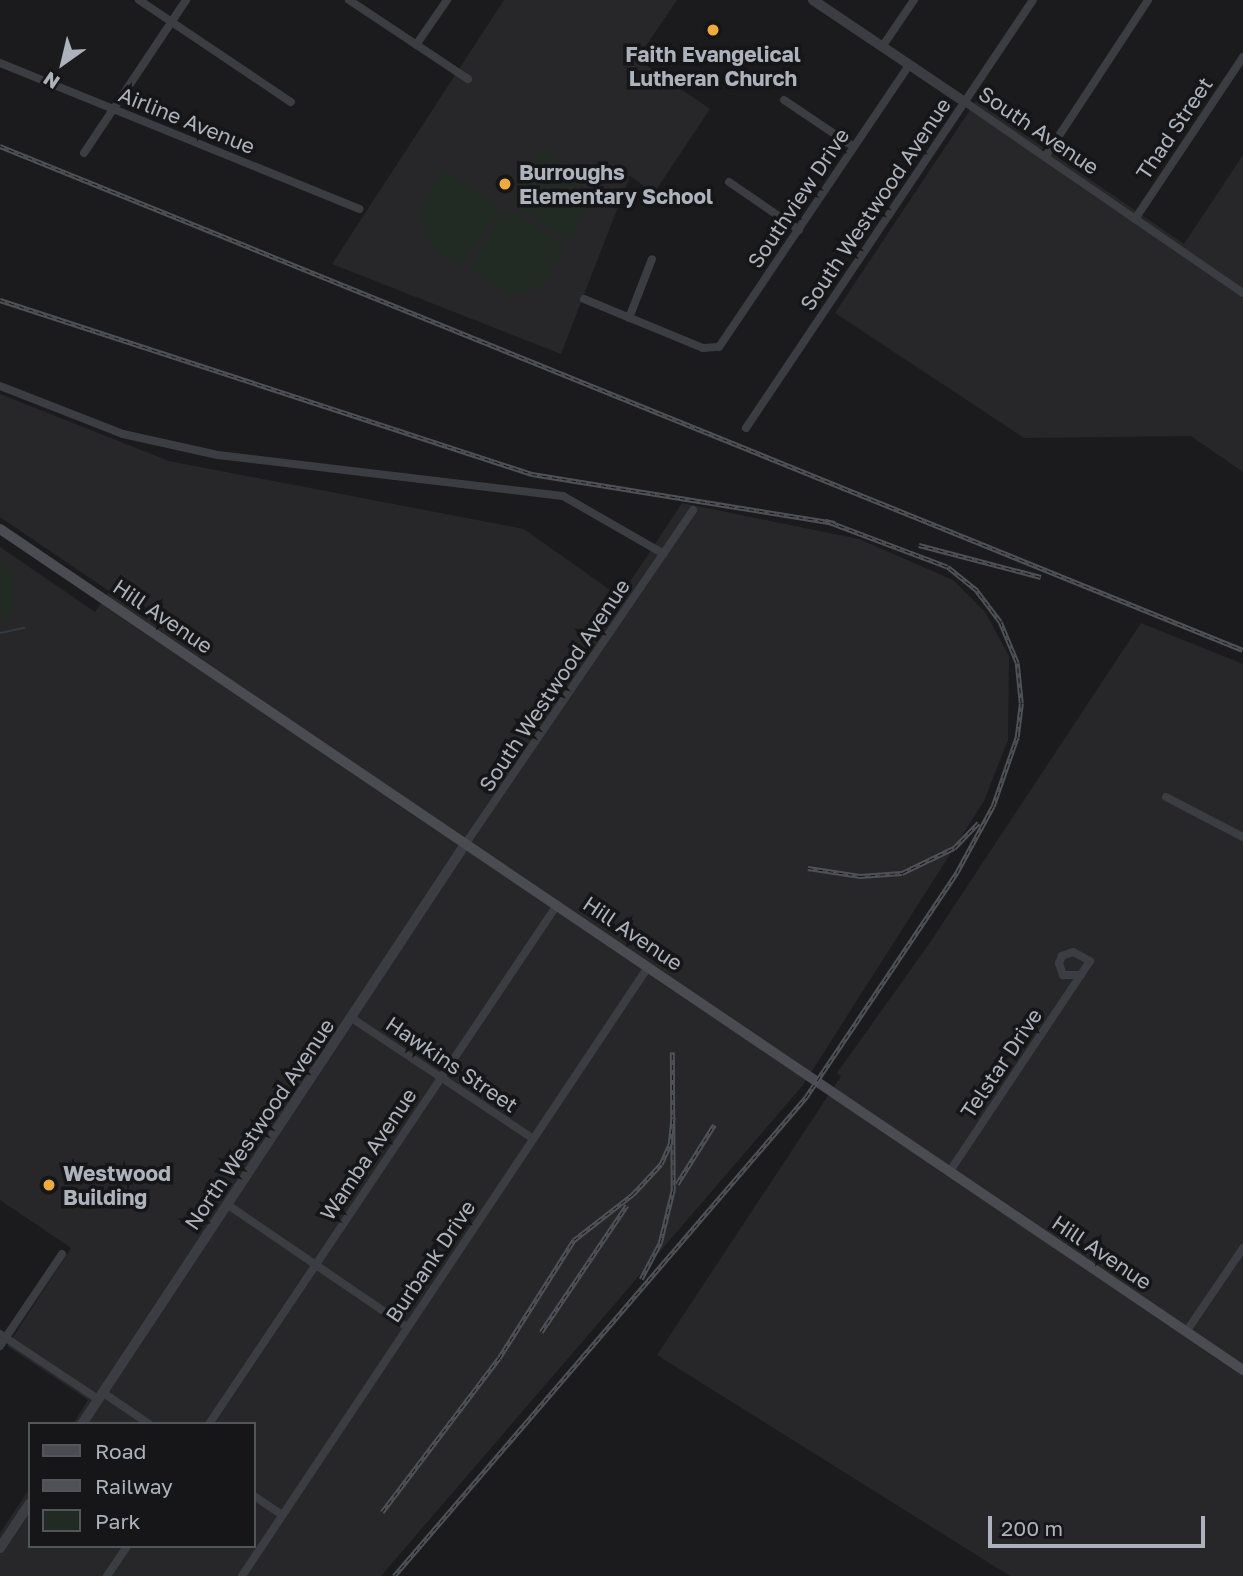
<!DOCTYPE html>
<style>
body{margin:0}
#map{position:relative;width:1243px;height:1576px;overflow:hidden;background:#1b1b1d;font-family:"Golos Text",sans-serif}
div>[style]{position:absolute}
.built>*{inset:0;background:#27272a}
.green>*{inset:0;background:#222b23}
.stream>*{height:2px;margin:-1px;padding:0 1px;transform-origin:1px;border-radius:1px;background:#303b41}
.minor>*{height:8px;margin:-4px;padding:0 4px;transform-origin:4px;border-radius:4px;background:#3c3d42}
.tertiary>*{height:10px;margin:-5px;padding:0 5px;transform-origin:5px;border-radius:5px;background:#3c3d42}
.secondary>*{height:10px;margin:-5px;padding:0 5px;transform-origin:5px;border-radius:5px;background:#4a4c52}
.rail>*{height:4.5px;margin-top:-2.25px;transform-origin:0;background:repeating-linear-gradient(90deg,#161618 0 5px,#4f5157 0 10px);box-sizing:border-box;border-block:2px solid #4f5157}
.dots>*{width:19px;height:19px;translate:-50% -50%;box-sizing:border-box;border:4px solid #161618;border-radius:50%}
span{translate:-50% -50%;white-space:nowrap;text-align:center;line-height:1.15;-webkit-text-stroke:7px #161618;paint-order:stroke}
.poi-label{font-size:21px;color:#adb3bc;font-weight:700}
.left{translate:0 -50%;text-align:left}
.street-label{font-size:21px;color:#adb3bc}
.legend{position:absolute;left:28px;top:1422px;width:228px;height:126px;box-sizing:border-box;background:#161618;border:2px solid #52555a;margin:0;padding:9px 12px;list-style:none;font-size:21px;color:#adb3bc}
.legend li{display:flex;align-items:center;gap:14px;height:35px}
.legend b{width:35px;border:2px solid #52555a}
.north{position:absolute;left:28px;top:28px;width:70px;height:70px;-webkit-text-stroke:5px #161618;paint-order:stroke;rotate:214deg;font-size:19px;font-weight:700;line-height:28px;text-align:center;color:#adb3bc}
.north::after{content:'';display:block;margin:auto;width:24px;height:32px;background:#adb3bc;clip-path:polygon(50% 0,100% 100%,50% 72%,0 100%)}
.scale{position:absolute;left:988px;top:1516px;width:217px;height:32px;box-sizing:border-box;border:4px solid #adb3bc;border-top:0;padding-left:9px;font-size:21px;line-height:24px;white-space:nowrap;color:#adb3bc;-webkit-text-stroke:5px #161618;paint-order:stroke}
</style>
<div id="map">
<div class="built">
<i style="clip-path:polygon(504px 0,677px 0,637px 59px,710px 109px,654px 193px,630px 176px,561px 354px,332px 264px)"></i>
<i style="clip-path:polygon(976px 101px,1184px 244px,1243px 155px,1243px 472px,1191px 436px,1024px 438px,835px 313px)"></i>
<i style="clip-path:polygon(0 394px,169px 461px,524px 529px,620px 597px,682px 503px,859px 539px,953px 580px,985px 612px,1009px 656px,1008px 740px,984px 801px,803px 1085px,381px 1576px,0 1576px,0 1533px,30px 1488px,30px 1546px,254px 1546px,254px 1424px,73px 1424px,88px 1400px,7px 1346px,71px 1248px,0 1200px,0 547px,95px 612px,109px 591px,0 517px)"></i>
<i style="clip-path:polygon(1141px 623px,1243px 664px,1243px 1576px,1010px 1576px,657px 1355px,841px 1076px,837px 1073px,929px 944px)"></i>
</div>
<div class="green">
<i style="clip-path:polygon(543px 148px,578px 175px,587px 209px,569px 241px,517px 207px,513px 197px)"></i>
<i style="clip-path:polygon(442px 170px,495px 201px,498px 213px,461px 265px,430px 247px,421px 209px)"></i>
<i style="clip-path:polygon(513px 212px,566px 247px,541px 288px,510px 295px,470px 269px,501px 214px)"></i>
<i style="clip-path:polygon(0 562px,12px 570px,13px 617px,0 620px)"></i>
</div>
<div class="stream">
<i style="left:0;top:633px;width:25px;rotate:-12deg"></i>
</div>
<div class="minor">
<i style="left:139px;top:0;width:183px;rotate:33.9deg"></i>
<i style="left:349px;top:0;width:143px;rotate:33.6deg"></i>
<i style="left:416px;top:45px;width:55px;rotate:-55.4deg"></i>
<i style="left:882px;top:47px;width:57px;rotate:-55.8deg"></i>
<i style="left:0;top:63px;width:388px;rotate:22.1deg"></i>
<i style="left:784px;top:100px;width:84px;rotate:33.9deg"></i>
<i style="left:965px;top:102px;width:337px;rotate:34.5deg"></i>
<i style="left:84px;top:153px;width:184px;rotate:-56.3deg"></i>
<i style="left:1045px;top:157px;width:188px;rotate:-56.7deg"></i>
<i style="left:729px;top:182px;width:85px;rotate:34.4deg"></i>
<i style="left:1135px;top:219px;width:195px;rotate:-56.3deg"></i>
<i style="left:584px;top:299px;width:129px;rotate:22.4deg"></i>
<i style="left:703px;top:348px;width:16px;rotate:-4deg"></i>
<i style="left:719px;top:347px;width:340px;rotate:-56deg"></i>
<i style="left:629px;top:318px;width:63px;rotate:-68.7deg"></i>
<i style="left:0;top:386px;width:132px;rotate:21.3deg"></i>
<i style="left:123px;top:434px;width:97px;rotate:12.5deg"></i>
<i style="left:218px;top:455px;width:347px;rotate:6.8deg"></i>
<i style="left:563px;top:496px;width:116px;rotate:29.9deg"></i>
<i style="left:746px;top:428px;width:515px;rotate:-56.16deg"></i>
<i style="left:1166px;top:797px;width:87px;rotate:27.5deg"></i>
<i style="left:466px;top:843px;width:403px;rotate:-55.7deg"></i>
<i style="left:353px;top:1019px;width:215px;rotate:33.6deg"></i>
<i style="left:950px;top:1171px;width:252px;rotate:-56.3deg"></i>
<i style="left:1090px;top:961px;width:19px;rotate:-152deg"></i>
<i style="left:1073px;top:952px;width:12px;rotate:160deg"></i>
<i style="left:1062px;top:956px;width:8px;rotate:113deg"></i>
<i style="left:1059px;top:963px;width:13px;rotate:72deg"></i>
<i style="left:1063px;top:975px;width:18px"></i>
<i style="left:228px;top:1205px;width:217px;rotate:34.3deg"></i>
<i style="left:1186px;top:1332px;width:102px;rotate:-55.8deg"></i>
<i style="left:0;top:1334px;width:118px;rotate:33.6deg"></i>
<i style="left:0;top:1346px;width:111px;rotate:-56deg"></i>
<i style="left:102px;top:1392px;width:57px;rotate:34.2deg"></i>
<i style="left:209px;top:1424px;width:625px;rotate:-56.16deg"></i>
<i style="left:254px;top:1496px;width:34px;rotate:34deg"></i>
<i style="left:107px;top:1576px;width:36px;rotate:-56deg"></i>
<i style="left:242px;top:1576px;width:732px;rotate:-56.31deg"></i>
</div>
<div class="tertiary">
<i style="left:813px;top:0;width:183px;rotate:33.9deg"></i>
<i style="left:82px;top:1424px;width:696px;rotate:-56.54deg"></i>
<i style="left:0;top:1548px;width:54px;rotate:-56.3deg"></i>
</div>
<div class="secondary">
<i style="left:0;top:529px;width:1501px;rotate:34.08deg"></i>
</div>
<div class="rail">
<i style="left:0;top:146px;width:1341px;rotate:22.07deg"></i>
<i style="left:0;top:300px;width:560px;rotate:18.11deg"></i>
<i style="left:532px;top:474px;width:307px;rotate:9.2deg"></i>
<i style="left:919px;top:545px;width:126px;rotate:14.7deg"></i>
<i style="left:808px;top:868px;width:53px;rotate:8.7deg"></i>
<i style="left:860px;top:876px;width:42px;rotate:-4.1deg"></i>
<i style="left:902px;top:873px;width:58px;rotate:-25.7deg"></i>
<i style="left:954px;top:848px;width:35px;rotate:-46deg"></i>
<i style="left:677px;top:1184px;width:70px;rotate:-57.9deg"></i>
<i style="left:641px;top:1279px;width:41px;rotate:-62.2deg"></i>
<i style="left:660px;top:1243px;width:55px;rotate:-76.2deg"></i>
<i style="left:673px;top:1190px;width:138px;rotate:-90.4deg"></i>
<i style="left:541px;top:1332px;width:153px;rotate:-55.9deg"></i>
<i style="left:382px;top:1512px;width:193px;rotate:-52.8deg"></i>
<i style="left:499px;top:1358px;width:140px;rotate:-57.6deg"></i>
<i style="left:574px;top:1240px;width:75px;rotate:-37.9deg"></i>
<i style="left:633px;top:1194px;width:41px;rotate:-47deg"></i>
<i style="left:661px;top:1164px;width:22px;rotate:-66deg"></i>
<i style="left:670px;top:1144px;width:27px;rotate:-84deg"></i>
<i style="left:394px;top:1576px;width:632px;rotate:-49.3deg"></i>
<i style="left:806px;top:1097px;width:271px;rotate:-56.1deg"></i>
<i style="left:957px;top:872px;width:75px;rotate:-61.4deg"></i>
<i style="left:993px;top:806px;width:73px;rotate:-70.8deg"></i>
<i style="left:1017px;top:737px;width:34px;rotate:-83deg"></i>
<i style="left:1021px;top:703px;width:40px;rotate:-95.7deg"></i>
<i style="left:1017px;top:663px;width:44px;rotate:-112.5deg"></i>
<i style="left:1000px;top:622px;width:39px;rotate:-127deg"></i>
<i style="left:977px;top:591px;width:38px;rotate:-141deg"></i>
<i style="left:947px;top:567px;width:130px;rotate:-159.3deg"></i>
</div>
<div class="dots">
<i style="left:713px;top:30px;background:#f0ab40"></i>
<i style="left:505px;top:184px;background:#f0ab40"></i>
<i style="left:49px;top:1185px;background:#f0ab40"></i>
</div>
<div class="poi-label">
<span style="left:713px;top:66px">Faith Evangelical<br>Lutheran Church</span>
<span class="left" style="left:519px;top:184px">Burroughs<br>Elementary School</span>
<span class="left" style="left:63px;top:1185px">Westwood<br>Building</span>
</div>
<div class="street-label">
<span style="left:187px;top:120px;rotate:22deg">Airline Avenue</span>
<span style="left:1174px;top:128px;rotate:-56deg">Thad Street</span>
<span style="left:1039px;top:130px;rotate:34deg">South Avenue</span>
<span style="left:798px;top:198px;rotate:-56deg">Southview Drive</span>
<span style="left:875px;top:204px;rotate:-56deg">South Westwood Avenue</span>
<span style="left:163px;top:616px;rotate:34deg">Hill Avenue</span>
<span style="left:554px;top:685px;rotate:-56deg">South Westwood Avenue</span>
<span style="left:633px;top:933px;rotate:34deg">Hill Avenue</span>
<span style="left:1001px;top:1063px;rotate:-56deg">Telstar Drive</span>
<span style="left:452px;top:1064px;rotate:34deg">Hawkins Street</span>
<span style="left:259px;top:1124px;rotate:-56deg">North Westwood Avenue</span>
<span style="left:368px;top:1154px;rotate:-56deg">Wamba Avenue</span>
<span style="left:1102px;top:1252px;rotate:34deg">Hill Avenue</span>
<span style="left:430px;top:1261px;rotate:-56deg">Burbank Drive</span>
</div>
<ul class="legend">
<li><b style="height:9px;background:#4a4c52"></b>Road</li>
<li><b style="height:9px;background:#4f5157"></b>Railway</li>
<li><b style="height:19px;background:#222b23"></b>Park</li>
</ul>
<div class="north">N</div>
<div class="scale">200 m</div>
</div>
